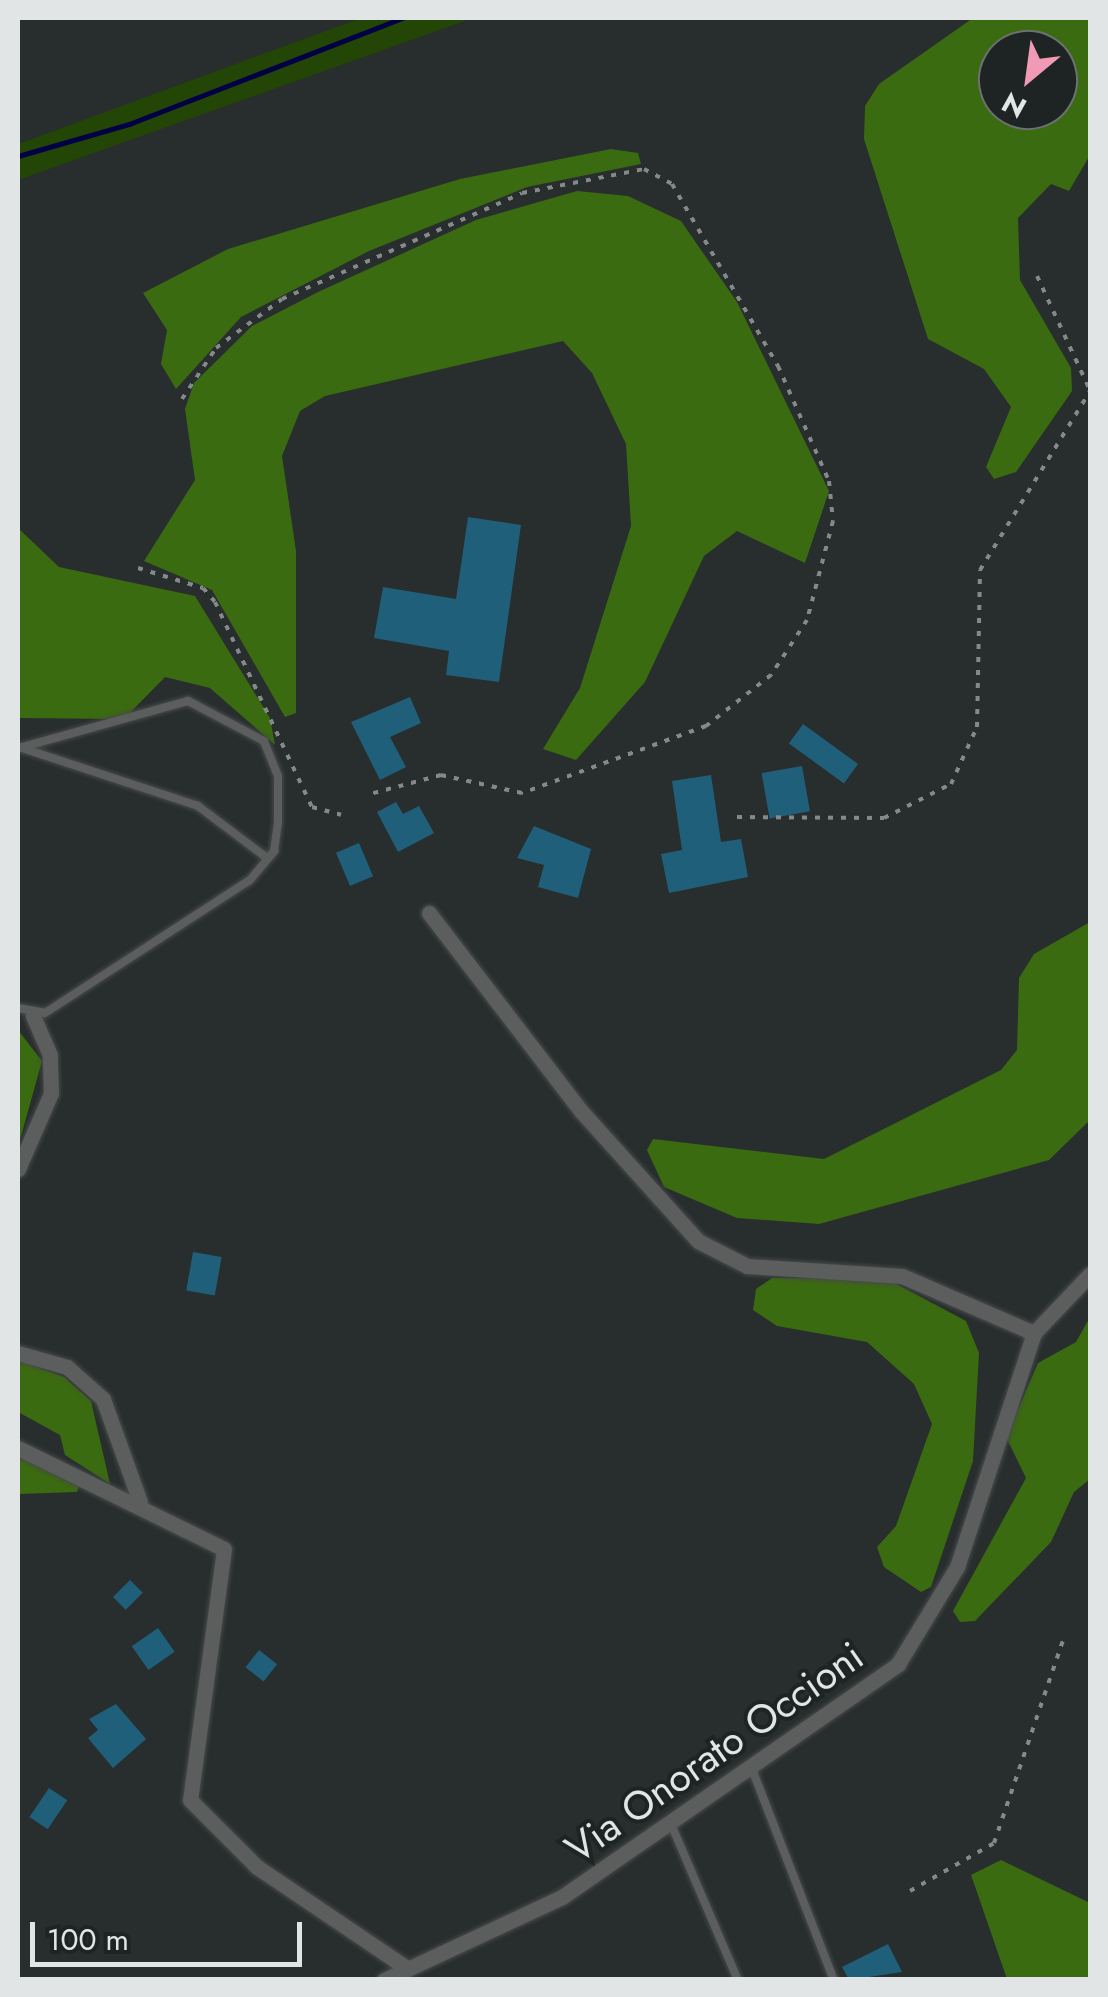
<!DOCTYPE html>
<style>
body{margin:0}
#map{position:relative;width:1108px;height:1997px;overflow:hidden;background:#282d2d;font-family:Jost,sans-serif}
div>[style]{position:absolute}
.green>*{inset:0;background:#234505}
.forest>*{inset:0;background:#3b6b10}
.stream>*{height:5px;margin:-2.5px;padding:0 2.5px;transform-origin:2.5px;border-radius:2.5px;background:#000047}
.building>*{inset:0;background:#205f7a;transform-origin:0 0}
.path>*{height:4px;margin-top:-2px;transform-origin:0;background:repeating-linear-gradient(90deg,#858989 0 5px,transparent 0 13px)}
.roads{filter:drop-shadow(0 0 2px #464a4a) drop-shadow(0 0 2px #464a4a)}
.lane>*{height:8px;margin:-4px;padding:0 4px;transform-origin:4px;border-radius:4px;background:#5b5e5d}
.street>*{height:15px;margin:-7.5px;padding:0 7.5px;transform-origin:7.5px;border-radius:7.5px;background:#5b5e5d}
span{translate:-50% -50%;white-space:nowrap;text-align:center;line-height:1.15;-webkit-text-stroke:8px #1e2323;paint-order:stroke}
.street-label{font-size:40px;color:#e2e5e5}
.frame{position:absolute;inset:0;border:20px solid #e2e5e5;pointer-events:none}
.north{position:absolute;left:978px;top:30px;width:100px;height:100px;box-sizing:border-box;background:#1e2323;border:2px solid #6c7171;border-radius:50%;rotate:209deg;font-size:28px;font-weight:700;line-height:40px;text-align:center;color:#e2e5e5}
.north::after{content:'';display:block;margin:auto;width:35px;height:45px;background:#f09ab6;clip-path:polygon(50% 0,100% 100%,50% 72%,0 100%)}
.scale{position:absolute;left:30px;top:1922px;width:272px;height:45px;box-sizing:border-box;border:5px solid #e2e5e5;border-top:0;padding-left:12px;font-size:30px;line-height:35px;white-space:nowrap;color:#e2e5e5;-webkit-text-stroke:8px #1e2323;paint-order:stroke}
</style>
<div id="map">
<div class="green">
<i style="clip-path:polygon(361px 18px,473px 18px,18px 180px,18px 144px)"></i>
</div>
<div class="forest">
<i style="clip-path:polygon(evenodd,973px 18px,1090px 18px,1090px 155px,1069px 191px,1051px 184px,1018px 218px,1020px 280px,1071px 368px,1072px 391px,1016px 472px,994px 479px,986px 467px,1011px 407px,984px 369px,928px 339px,864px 139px,865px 106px,879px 84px,973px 18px,998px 50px,1058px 50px,1058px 110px,998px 110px,998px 50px)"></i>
<i style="clip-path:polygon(611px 149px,638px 153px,641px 164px,527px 187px,369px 251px,241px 317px,176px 389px,161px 364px,167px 330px,143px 293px,228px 249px,460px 179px)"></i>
<i style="clip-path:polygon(577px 191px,628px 196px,681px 221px,737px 302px,829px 491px,805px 563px,737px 531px,704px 556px,645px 682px,576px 760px,543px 749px,580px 688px,631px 526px,626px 444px,592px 373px,563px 341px,325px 396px,300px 411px,282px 456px,296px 551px,296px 713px,285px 717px,212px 590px,144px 561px,195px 480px,185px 409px,194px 383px,252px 326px,318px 292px,476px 220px)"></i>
<i style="clip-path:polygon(18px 528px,59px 567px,195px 596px,270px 718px,275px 745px,210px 688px,165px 677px,124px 719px,18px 718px)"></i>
<i style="clip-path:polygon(1090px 922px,1090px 1120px,1049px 1160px,819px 1224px,737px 1218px,664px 1187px,647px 1150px,653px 1139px,824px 1159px,1001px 1070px,1017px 1050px,1019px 978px,1034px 954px)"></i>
<i style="clip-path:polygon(18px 1030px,42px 1061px,18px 1147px)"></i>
<i style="clip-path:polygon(772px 1278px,887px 1279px,966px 1321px,979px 1353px,973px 1461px,931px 1587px,921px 1592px,884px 1567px,877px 1547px,896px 1526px,932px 1424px,914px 1384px,867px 1342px,777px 1326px,753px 1310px,756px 1289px)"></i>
<i style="clip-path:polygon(1090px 1317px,1090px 1479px,1074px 1492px,1051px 1542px,975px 1621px,960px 1622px,953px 1611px,1026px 1478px,1006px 1437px,1038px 1363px,1076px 1342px)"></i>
<i style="clip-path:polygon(18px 1360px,64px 1377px,91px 1401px,110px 1484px,65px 1455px,60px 1435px,18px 1412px)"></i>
<i style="clip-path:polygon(18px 1453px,81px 1482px,77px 1492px,18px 1494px)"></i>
<i style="clip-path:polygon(1001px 1860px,1090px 1903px,1090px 1979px,1007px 1979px,971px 1875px)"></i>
</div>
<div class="stream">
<i style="left:18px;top:156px;width:116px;rotate:-16.1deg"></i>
<i style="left:129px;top:124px;width:293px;rotate:-21.2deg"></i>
</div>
<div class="building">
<i style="clip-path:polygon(468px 517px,521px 525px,499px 682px,446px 675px,449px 651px,374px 638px,383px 587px,456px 599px)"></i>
<i style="clip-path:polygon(410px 697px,421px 723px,390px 737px,406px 767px,380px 780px,351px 722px)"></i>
<i style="left:803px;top:724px;width:68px;height:24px;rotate:36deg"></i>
<i style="left:802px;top:766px;width:46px;height:41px;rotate:80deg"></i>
<i style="clip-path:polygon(711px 775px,721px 842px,741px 839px,748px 877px,669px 893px,661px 854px,682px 850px,672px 781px)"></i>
<i style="clip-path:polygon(396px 802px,403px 814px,419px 806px,434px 833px,398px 852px,377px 812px)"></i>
<i style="clip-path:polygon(534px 826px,591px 849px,578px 898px,538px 887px,544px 865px,517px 858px)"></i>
<i style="left:359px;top:843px;width:36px;height:25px;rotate:67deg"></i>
<i style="left:193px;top:1252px;width:29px;height:39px;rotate:10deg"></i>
<i style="left:130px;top:1580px;width:18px;height:24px;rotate:45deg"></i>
<i style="left:158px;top:1628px;width:29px;height:32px;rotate:55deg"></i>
<i style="left:259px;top:1650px;width:23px;height:22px;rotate:38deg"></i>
<i style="clip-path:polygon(116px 1704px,146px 1739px,113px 1768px,88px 1738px,98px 1730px,89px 1719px)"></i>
<i style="left:49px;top:1788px;width:22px;height:35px;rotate:34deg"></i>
<i style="clip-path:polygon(888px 1944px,902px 1972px,849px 1980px,842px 1967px)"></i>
</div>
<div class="path">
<i style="left:1037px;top:276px;width:126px;rotate:65.1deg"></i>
<i style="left:182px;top:399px;width:61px;rotate:-56.3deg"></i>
<i style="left:216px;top:348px;width:82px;rotate:-36.6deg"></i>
<i style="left:282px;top:299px;width:262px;rotate:-23.8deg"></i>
<i style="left:522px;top:193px;width:124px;rotate:-11.1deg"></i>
<i style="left:644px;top:169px;width:32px;rotate:28deg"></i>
<i style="left:672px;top:184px;width:211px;rotate:59.8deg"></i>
<i style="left:778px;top:366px;width:126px;rotate:66.1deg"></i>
<i style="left:829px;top:481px;width:40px;rotate:84.3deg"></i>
<i style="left:833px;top:521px;width:102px;rotate:104.7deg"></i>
<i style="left:807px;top:620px;width:66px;rotate:123.2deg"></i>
<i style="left:771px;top:675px;width:83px;rotate:141.9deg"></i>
<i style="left:706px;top:726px;width:196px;rotate:160deg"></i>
<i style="left:522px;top:793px;width:83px;rotate:-167.5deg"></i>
<i style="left:441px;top:775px;width:73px;rotate:165deg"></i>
<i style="left:138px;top:568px;width:68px;rotate:17.1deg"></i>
<i style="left:203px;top:588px;width:18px;rotate:49deg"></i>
<i style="left:215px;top:602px;width:227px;rotate:64.7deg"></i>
<i style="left:312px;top:807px;width:30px;rotate:15deg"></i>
<i style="left:737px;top:817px;width:147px;rotate:0.4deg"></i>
<i style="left:884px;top:818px;width:75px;rotate:-26.9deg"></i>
<i style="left:951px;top:784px;width:63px;rotate:-65.5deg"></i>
<i style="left:977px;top:727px;width:157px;rotate:-88.9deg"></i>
<i style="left:980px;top:570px;width:210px;rotate:-58.4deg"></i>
<i style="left:910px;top:1891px;width:97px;rotate:-29.7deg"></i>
<i style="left:994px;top:1843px;width:220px;rotate:-71.2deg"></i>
</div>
<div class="roads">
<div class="lane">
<i style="left:19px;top:747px;width:188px;rotate:18.2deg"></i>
<i style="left:198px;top:806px;width:86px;rotate:37deg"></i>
<i style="left:18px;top:1008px;width:27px;rotate:10deg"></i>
<i style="left:45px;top:1013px;width:244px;rotate:-33deg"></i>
<i style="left:250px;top:880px;width:38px;rotate:-50deg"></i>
<i style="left:274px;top:851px;width:29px;rotate:-82deg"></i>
<i style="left:278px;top:822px;width:46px;rotate:-90deg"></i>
<i style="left:278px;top:776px;width:38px;rotate:-112deg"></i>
<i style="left:264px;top:741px;width:86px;rotate:-152.2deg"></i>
<i style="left:188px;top:701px;width:172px;rotate:164.5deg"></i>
<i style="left:752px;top:1769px;width:226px;rotate:68.8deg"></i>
<i style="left:671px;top:1824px;width:170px;rotate:66.8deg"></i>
</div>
<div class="street">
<i style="left:429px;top:913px;width:250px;rotate:52.5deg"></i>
<i style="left:581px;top:1111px;width:175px;rotate:48deg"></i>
<i style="left:698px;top:1241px;width:55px;rotate:27deg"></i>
<i style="left:747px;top:1266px;width:155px;rotate:3.7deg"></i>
<i style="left:902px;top:1276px;width:144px;rotate:23.4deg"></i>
<i style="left:18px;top:1169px;width:83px;rotate:-66.5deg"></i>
<i style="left:51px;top:1093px;width:38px;rotate:-92deg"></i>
<i style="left:50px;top:1055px;width:43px;rotate:-113.6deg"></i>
<i style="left:18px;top:1353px;width:51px;rotate:15.9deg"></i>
<i style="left:67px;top:1367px;width:48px;rotate:41.6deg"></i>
<i style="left:103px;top:1399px;width:109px;rotate:70.2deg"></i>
<i style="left:18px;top:1448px;width:229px;rotate:26.1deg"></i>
<i style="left:224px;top:1549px;width:253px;rotate:97.7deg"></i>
<i style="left:190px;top:1800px;width:95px;rotate:45deg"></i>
<i style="left:257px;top:1867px;width:182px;rotate:34deg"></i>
<i style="left:384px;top:1980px;width:196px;rotate:-25deg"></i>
<i style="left:562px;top:1897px;width:409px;rotate:-34.7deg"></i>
<i style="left:898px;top:1664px;width:114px;rotate:-58.7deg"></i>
<i style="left:957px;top:1567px;width:246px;rotate:-71.8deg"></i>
<i style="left:1034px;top:1333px;width:81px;rotate:-46.5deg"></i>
</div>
</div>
<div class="street-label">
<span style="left:714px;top:1752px;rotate:-35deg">Via Onorato Occioni</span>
</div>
<div class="frame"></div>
<div class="north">N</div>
<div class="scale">100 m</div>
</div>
